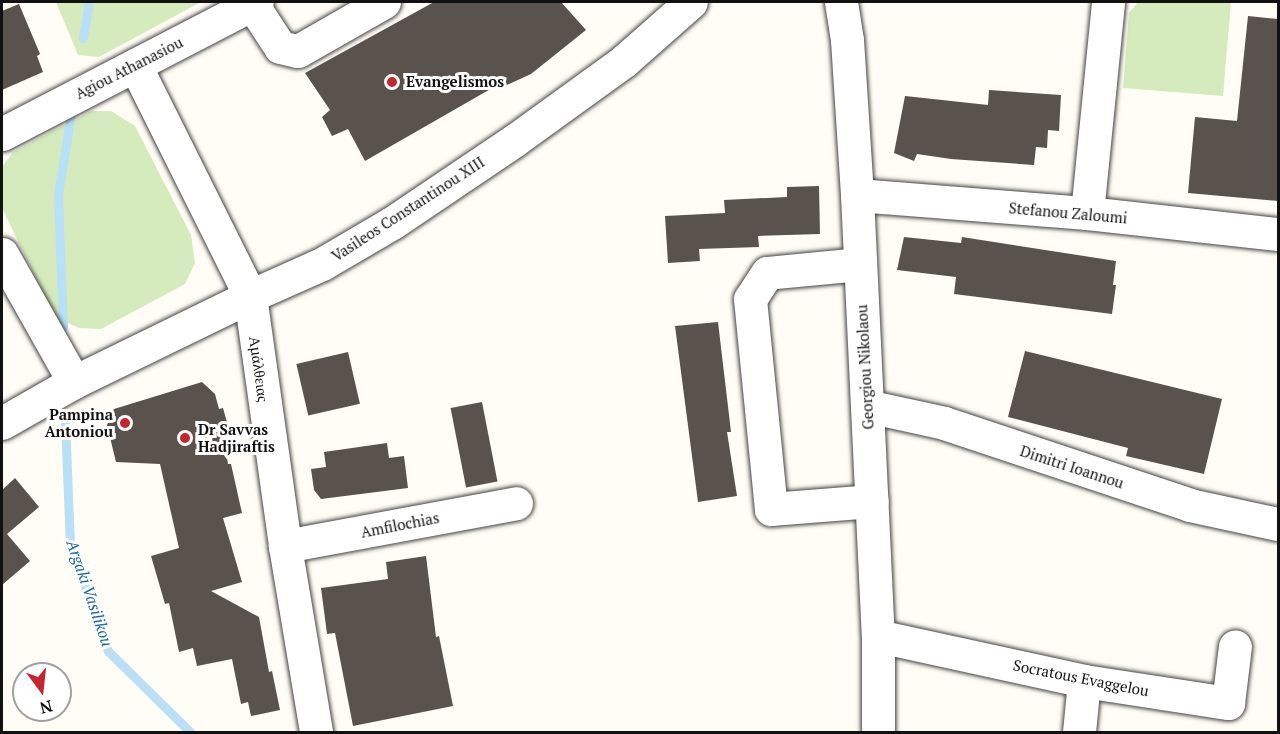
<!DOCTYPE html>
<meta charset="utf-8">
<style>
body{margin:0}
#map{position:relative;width:1280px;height:734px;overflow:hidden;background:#fffdf5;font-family:"PT Serif",serif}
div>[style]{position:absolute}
.green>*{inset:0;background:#d5ebbd}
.stream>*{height:9px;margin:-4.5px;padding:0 4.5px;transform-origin:4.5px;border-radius:4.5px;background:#b9e0f7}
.building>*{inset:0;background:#5a524d;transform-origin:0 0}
.roads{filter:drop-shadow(0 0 2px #444) drop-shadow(0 0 2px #444)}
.minor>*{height:33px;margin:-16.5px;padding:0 16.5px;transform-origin:16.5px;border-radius:16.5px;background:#fff}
.dots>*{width:16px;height:16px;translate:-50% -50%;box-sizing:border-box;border:3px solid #fff;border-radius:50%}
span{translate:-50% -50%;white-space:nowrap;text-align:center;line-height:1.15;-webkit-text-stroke:6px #fff;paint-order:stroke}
.street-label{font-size:15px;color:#111}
.poi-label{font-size:15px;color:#111;font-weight:700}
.left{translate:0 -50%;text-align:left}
.right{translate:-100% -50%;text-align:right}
.water-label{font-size:16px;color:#1768a6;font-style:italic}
.frame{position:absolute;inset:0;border:3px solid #111;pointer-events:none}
.north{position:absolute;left:12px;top:662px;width:60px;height:60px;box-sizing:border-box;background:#fff;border:2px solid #a0a0a0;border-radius:50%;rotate:165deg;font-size:16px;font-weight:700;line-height:24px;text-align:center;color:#111}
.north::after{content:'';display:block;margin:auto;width:21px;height:27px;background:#c4262e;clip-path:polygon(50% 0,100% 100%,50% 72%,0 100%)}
</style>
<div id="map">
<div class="green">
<i style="clip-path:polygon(56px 2px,201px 2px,99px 57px,78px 55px)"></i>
<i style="clip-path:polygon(1138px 2px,1231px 2px,1223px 96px,1123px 88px,1129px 13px)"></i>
<i style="clip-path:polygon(91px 111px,111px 111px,135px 126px,191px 235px,195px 263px,185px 284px,101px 329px,79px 328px,55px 317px,2px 208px,2px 167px,13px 152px)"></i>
</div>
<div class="stream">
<i style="left:83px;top:38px;width:36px;rotate:-81deg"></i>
<i style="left:63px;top:327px;width:133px;rotate:-92.2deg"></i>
<i style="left:58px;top:194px;width:80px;rotate:-80.7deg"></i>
<i style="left:65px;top:421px;width:123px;rotate:87.7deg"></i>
<i style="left:70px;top:544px;width:114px;rotate:70.4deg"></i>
<i style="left:108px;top:651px;width:115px;rotate:44.6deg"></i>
</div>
<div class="building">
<i style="clip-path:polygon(434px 2px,561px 2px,586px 30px,531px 74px,500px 88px,494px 87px,365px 161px,348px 129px,332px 136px,322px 117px,330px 110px,305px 73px)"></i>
<i style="clip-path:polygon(19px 4px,40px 54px,37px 56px,43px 72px,2px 90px,2px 11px)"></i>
<i style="clip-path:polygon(1248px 16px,1278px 19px,1278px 201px,1188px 193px,1195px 117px,1237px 121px)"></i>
<i style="clip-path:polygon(989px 90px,1061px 95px,1059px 131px,1048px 130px,1047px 148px,1036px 147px,1034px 165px,951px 159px,917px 154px,914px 161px,894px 153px,905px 96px,988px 105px)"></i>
<i style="clip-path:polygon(819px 186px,820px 234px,758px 236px,759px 247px,699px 249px,700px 261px,668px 263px,665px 216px,725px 213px,724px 200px,787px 197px,787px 187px)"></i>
<i style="clip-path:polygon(904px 237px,961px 243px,962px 237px,1116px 261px,1113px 285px,1116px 285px,1112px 314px,954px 294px,956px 277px,897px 270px)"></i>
<i style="clip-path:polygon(718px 322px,731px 432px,727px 432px,737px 496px,698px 502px,675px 326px)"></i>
<i style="clip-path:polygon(1025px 351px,1222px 399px,1204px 474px,1126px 456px,1128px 448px,1008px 417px)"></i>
<i style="left:348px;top:352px;width:53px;height:53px;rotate:77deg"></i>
<i style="clip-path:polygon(202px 382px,215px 394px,219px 409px,223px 408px,230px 433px,223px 434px,228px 464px,231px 464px,242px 513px,223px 518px,242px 582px,211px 591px,259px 617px,269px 672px,272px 671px,280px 710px,251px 716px,248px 702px,241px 704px,232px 659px,197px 666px,193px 648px,179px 652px,169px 603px,165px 604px,151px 556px,179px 548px,160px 464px,116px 462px,107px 425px,114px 409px)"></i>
<i style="left:482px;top:402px;width:81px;height:32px;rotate:79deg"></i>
<i style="clip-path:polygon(387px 443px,389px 458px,404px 456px,408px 488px,321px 499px,314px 490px,311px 469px,326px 467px,324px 452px)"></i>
<i style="clip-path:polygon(15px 478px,39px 507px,7px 534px,30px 561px,2px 585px,2px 490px)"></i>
<i style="clip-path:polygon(426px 556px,436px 637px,439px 636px,453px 706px,353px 726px,335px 633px,327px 634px,321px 588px,388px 579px,386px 562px)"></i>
</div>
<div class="roads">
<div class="minor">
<i style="left:841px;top:2px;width:38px;rotate:81deg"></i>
<i style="left:847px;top:40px;width:155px;rotate:86.3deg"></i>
<i style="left:857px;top:195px;width:441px;rotate:87.3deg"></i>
<i style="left:878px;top:636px;width:96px;rotate:90deg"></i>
<i style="left:252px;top:4px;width:51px;rotate:56.9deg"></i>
<i style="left:280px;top:47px;width:18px;rotate:13deg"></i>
<i style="left:298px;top:51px;width:99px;rotate:-29.7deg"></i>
<i style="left:135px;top:65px;width:258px;rotate:63.5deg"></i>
<i style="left:250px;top:296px;width:252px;rotate:82deg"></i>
<i style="left:285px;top:546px;width:189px;rotate:80.5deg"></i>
<i style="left:2px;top:134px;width:287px;rotate:-27.4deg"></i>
<i style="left:857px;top:195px;width:231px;rotate:4.5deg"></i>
<i style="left:1087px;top:213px;width:192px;rotate:6.3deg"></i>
<i style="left:1087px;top:213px;width:212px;rotate:-84.3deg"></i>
<i style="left:2px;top:254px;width:147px;rotate:60.6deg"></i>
<i style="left:860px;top:264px;width:93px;rotate:174.5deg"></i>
<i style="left:767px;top:273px;width:31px;rotate:123deg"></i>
<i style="left:750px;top:299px;width:211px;rotate:84.3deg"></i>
<i style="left:771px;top:509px;width:101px;rotate:-4.5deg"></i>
<i style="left:867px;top:406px;width:79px;rotate:12.4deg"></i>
<i style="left:944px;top:423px;width:259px;rotate:18.4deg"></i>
<i style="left:1190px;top:505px;width:90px;rotate:12.2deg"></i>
<i style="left:2px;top:423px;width:83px;rotate:-29.7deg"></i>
<i style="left:74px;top:382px;width:196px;rotate:-26deg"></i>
<i style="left:250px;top:296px;width:79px;rotate:-24deg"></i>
<i style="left:322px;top:264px;width:81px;rotate:-30.4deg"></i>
<i style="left:392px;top:223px;width:148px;rotate:-34deg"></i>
<i style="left:515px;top:140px;width:135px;rotate:-35.9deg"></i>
<i style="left:624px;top:61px;width:89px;rotate:-41.4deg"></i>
<i style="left:285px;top:546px;width:235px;rotate:-10.5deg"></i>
<i style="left:878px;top:636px;width:211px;rotate:12.3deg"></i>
<i style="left:1084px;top:681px;width:146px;rotate:8.7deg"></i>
<i style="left:1228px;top:703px;width:57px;rotate:-83deg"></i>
<i style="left:1079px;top:732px;width:51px;rotate:-84.4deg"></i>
</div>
</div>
<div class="dots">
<i style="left:392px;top:82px;background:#c4262e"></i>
<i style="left:125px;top:423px;background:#c4262e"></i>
<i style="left:185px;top:438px;background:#c4262e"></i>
</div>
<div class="street-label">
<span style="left:129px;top:68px;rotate:-27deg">Agiou Athanasiou</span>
<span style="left:408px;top:209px;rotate:-33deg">Vasileos Constantinou XIII</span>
<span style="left:1068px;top:213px;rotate:5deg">Stefanou Zaloumi</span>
<span style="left:865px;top:367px;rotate:-93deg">Georgiou Nikolaou</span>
<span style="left:259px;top:369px;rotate:82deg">Αμάλθειας</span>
<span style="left:1072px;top:467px;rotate:18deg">Dimitri Ioannou</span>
<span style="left:400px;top:525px;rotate:-11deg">Amfilochias</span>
<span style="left:1081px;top:678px;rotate:11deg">Socratous Evaggelou</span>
</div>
<div class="poi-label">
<span class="left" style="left:406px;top:82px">Evangelismos</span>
<span class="right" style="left:113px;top:423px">Pampina<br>Antoniou</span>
<span class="left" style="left:198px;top:438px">Dr Savvas<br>Hadjiraftis</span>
</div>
<div class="water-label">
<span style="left:90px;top:593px;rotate:71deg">Argaki Vasilikou</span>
</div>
<div class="frame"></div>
<div class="north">N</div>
</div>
